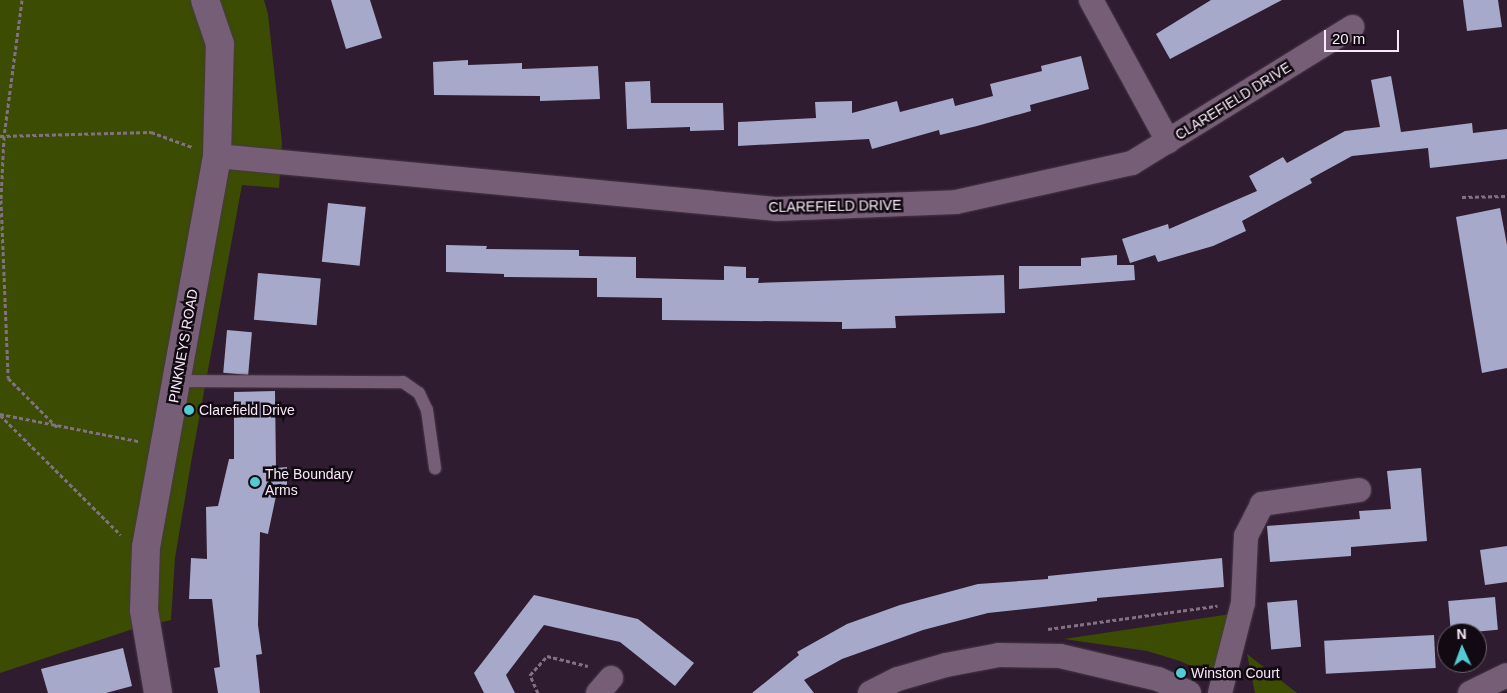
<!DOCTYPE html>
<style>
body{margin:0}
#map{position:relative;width:1507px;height:693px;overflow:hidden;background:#2f1c30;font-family:Arial,sans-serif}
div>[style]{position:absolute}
.green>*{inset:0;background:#3c4c03}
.building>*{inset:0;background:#a6a9c9;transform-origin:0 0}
.path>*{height:3px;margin-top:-1.5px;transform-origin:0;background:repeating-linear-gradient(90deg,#827183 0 4px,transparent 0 6.5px)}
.roads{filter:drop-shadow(0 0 1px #483848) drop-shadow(0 0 1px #483848)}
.lane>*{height:12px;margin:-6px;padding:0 6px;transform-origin:6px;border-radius:6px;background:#765f76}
.street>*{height:24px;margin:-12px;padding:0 12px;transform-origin:12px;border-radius:12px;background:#765f76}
.secondary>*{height:28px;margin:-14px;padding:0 14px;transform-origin:14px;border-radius:14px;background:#765f76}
.dots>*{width:14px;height:14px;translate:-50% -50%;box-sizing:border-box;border:2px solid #120a12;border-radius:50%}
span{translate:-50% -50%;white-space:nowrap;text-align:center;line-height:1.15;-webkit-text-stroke:5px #120a12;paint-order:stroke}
.street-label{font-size:14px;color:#f8eaf8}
.poi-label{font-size:14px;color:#f8eaf8}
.left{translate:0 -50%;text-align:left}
.north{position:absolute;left:1437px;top:623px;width:50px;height:50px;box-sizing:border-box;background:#120a12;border:1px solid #6e646e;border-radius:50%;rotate:358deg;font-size:14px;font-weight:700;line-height:20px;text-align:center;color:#f8eaf8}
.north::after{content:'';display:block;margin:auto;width:18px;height:22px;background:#51ccd3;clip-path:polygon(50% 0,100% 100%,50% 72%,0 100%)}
.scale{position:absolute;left:1324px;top:30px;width:75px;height:22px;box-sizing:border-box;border:2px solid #f8eaf8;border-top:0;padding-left:6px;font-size:15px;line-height:18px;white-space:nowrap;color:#f8eaf8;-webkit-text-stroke:4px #120a12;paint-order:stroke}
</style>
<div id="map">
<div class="green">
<i style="clip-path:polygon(0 0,264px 0,268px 14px,282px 143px,279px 188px,242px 185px,192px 457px,175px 558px,171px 620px,136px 628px,0 673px)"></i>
<i style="clip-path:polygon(1231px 614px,1212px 676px,1180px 661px,1147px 651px,1064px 639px)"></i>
<i style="clip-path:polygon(1247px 654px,1297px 693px,1255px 693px)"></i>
</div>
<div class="building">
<i style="clip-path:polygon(331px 0,370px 0,382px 38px,346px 49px)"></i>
<i style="clip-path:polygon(1211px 0,1282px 0,1170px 59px,1156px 34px)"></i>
<i style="clip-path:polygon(1463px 0,1498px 0,1502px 27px,1467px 31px)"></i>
<i style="clip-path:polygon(1081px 56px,1089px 89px,1030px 105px,1031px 111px,977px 126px,940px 135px,939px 130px,872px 149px,869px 139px,738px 146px,738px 122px,816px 118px,815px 102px,852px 101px,852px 113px,897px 101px,900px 112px,953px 98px,955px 106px,993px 96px,990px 84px,1042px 71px,1041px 66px)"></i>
<i style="clip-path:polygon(468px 60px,468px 65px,522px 63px,522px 69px,598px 66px,600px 99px,540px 101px,540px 96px,434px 95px,433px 62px)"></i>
<i style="clip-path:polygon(1391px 76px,1401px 132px,1472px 123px,1473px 133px,1507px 129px,1507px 159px,1430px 168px,1428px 148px,1352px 156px,1310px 179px,1312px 183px,1242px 221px,1246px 231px,1213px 246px,1158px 262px,1155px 255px,1130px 263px,1122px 239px,1168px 224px,1169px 229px,1257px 191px,1249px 176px,1283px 157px,1287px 163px,1345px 131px,1380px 127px,1371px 80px)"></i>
<i style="clip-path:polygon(650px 81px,651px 103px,723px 103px,724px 130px,690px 131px,690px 127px,627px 129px,625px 82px)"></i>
<i style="left:328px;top:203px;width:38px;height:59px;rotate:6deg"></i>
<i style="clip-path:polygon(1500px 208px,1507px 245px,1507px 368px,1482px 373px,1456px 217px)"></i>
<i style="clip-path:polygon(446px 245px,487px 246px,486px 249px,579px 250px,579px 256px,636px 257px,636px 278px,724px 280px,724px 266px,746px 267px,746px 278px,759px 278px,758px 283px,1004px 275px,1005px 313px,895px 316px,896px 328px,842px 329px,842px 322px,662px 320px,662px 298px,597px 297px,597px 278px,504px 277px,504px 274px,446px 272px)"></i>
<i style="clip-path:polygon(1117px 255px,1117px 265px,1134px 265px,1135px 280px,1019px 289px,1019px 266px,1081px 266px,1081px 258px)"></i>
<i style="left:258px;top:273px;width:63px;height:47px;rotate:5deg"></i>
<i style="left:227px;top:330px;width:25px;height:43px;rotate:5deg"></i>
<i style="clip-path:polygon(275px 391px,276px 468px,287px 467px,287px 495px,276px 496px,268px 534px,260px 532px,258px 625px,262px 654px,256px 655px,260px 693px,218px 693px,214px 668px,220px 667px,212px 599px,189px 599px,191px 558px,207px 559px,206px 507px,218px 506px,229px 459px,234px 459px,234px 392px)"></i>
<i style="clip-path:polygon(1421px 468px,1427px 541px,1351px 547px,1351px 556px,1270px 562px,1267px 526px,1360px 519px,1359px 511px,1391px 509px,1387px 471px)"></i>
<i style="clip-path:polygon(1507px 546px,1507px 582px,1485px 585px,1480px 550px)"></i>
<i style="clip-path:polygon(1222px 558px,1224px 587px,1097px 598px,1097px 601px,988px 613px,923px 630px,842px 659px,804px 680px,814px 693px,752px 693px,799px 655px,797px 652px,847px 624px,900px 605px,978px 584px,1048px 579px,1048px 576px)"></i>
<i style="clip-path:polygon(534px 595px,638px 619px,694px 663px,675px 686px,620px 642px,544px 625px,506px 675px,515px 693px,484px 693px,474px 673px)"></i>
<i style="left:1495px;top:597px;width:33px;height:47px;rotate:85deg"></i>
<i style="left:1297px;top:600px;width:47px;height:30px;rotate:85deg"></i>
<i style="left:1434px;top:635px;width:33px;height:110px;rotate:87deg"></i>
<i style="clip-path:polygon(123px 648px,132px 686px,106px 693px,48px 693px,41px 669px)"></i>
</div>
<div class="path">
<i style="left:22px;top:0;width:137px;rotate:97.5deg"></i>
<i style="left:4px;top:136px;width:64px;rotate:92.7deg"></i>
<i style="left:1px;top:200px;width:178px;rotate:87.7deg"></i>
<i style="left:8px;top:378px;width:71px;rotate:45deg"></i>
<i style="left:0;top:136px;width:151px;rotate:-1.5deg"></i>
<i style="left:151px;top:132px;width:44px;rotate:20.1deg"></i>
<i style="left:1462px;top:197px;width:45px;rotate:-1.3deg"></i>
<i style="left:0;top:414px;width:141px;rotate:11.1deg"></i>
<i style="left:0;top:415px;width:170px;rotate:44.8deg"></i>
<i style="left:1048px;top:629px;width:171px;rotate:-7.8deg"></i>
<i style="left:538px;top:693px;width:20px;rotate:-114deg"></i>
<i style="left:530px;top:675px;width:25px;rotate:-48deg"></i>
<i style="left:547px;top:656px;width:42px;rotate:13.7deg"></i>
</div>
<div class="roads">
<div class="lane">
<i style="left:177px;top:381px;width:226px;rotate:0.3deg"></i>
<i style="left:403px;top:382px;width:19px;rotate:35deg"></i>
<i style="left:419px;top:393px;width:19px;rotate:65deg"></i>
<i style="left:427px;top:410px;width:59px;rotate:82.1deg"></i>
</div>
<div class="street">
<i style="left:1091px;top:0;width:161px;rotate:61.4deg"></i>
<i style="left:217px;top:156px;width:563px;rotate:5.41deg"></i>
<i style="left:777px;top:209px;width:179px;rotate:-2.2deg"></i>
<i style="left:956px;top:202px;width:180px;rotate:-12.5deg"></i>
<i style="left:1132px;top:163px;width:259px;rotate:-31.7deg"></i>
<i style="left:598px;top:693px;width:20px;rotate:-49deg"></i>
<i style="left:870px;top:693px;width:31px;rotate:-27deg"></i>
<i style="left:898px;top:679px;width:50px;rotate:-16.3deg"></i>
<i style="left:946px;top:665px;width:54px;rotate:-10.7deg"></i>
<i style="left:999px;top:655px;width:61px;rotate:0.9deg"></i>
<i style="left:1060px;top:656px;width:101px;rotate:13.2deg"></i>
<i style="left:1158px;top:679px;width:34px;rotate:24deg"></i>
<i style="left:1220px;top:693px;width:93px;rotate:-75.7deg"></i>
<i style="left:1243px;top:603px;width:67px;rotate:-87.4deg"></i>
<i style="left:1246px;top:536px;width:36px;rotate:-63deg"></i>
<i style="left:1262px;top:504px;width:98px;rotate:-8.2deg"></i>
<i style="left:1470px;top:693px;width:41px;rotate:-25.9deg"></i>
</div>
<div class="secondary">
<i style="left:158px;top:693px;width:84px;rotate:-99.6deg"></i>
<i style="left:144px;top:610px;width:63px;rotate:-88.2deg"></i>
<i style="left:146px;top:547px;width:397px;rotate:-79.7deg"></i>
<i style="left:217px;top:156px;width:112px;rotate:-88.5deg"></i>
<i style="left:220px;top:44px;width:46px;rotate:-108.8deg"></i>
</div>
</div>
<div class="dots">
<i style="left:189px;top:410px;background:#51ccd3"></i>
<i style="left:255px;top:482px;background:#51ccd3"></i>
<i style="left:1181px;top:673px;background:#51ccd3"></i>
</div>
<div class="street-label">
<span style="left:1233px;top:101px;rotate:-32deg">CLAREFIELD DRIVE</span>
<span style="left:835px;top:206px;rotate:-1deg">CLAREFIELD DRIVE</span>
<span style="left:183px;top:346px;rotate:-80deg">PINKNEYS ROAD</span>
</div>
<div class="poi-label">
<span class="left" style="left:199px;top:410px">Clarefield Drive</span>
<span class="left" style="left:265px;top:482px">The Boundary<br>Arms</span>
<span class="left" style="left:1191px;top:673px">Winston Court</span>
</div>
<div class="north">N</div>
<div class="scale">20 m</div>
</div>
